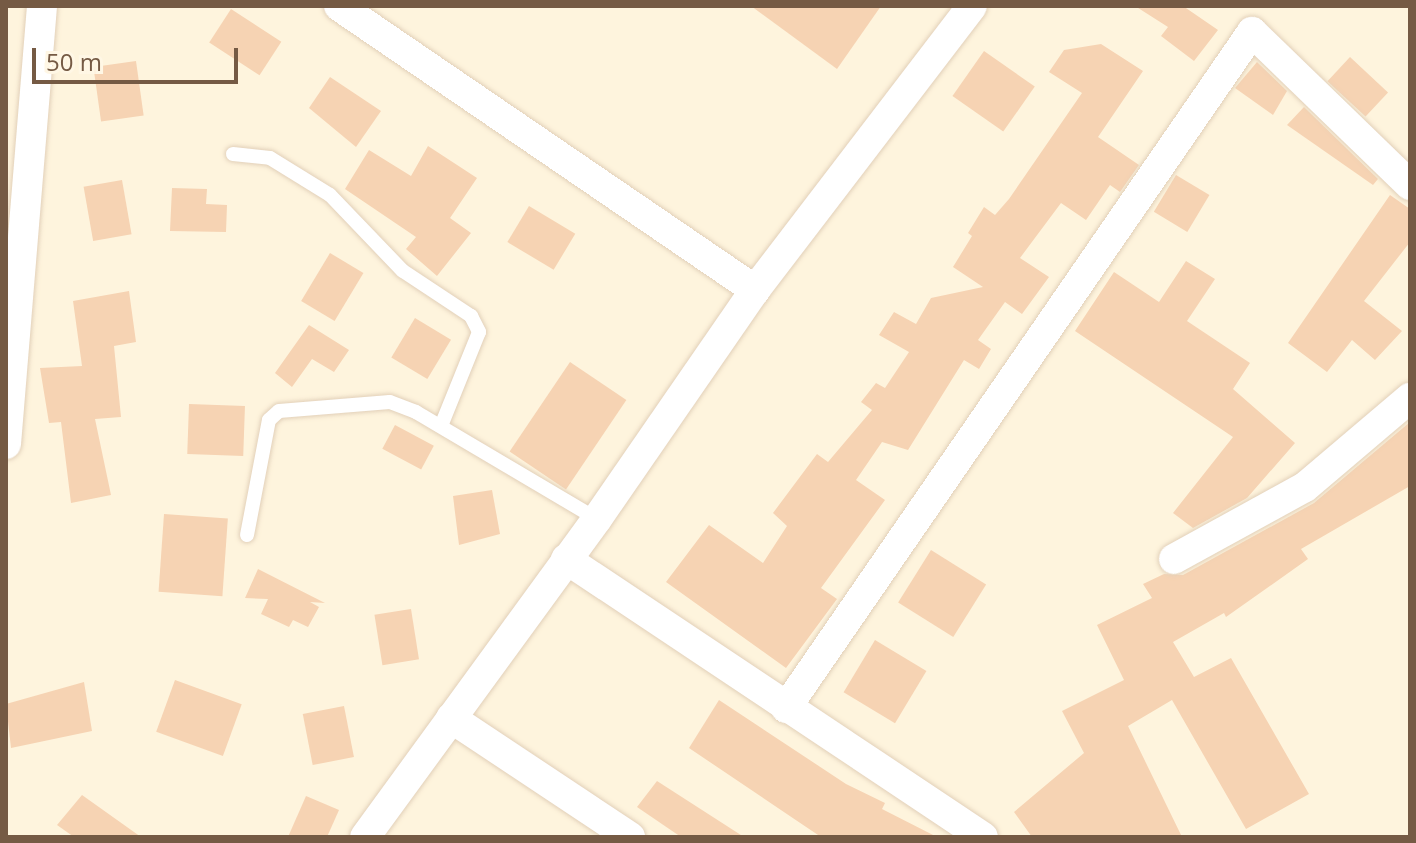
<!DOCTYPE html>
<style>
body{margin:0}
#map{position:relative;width:1416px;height:843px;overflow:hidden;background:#fef4dd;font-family:"Open Sans",sans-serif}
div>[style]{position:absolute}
.building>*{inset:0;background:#f6d3b3;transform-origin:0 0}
.roads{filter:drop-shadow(0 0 2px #e2d0b9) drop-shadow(0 0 2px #e2d0b9)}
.service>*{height:14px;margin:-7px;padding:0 7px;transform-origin:7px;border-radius:7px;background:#fff}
.minor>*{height:30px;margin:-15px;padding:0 15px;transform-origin:15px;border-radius:15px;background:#fff}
span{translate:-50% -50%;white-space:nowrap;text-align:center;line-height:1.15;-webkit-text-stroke:8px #fff7e5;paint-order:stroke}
.frame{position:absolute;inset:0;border:8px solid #755a44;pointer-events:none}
.scale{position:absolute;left:32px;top:48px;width:206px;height:36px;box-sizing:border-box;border:4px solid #755a44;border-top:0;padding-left:10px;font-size:24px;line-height:28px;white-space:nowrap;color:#755a44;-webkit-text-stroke:6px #fff7e5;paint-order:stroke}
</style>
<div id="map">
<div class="building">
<i style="clip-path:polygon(751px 6px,881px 6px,837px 69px)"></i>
<i style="clip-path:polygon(1135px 6px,1183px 6px,1218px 30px,1194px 61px,1161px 36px,1168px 27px)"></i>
<i style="left:231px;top:9px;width:60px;height:40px;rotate:33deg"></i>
<i style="clip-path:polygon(1101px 44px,1143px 71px,1098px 137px,1139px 165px,1120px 192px,1110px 185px,1086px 220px,1061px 203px,1020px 258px,1049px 277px,1022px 314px,1005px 302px,978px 340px,991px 349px,979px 369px,964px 360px,908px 450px,882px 442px,856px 480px,885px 500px,821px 588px,837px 599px,786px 668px,666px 582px,709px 525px,763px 563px,787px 526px,773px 513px,817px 454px,828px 462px,872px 410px,861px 402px,876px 383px,885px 388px,909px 352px,879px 335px,894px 312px,916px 324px,931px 298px,983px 287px,953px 267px,972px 236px,968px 233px,984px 207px,995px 215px,1009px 199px,1082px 93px,1049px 72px,1064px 50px)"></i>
<i style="left:984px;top:51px;width:62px;height:55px;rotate:35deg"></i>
<i style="left:1350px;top:57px;width:52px;height:33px;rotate:43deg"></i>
<i style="left:136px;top:61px;width:55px;height:43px;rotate:82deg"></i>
<i style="clip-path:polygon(1257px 62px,1287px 91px,1273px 115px,1235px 88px)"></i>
<i style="clip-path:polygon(330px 77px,381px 111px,356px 147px,309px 108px)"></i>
<i style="clip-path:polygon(1304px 107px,1378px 179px,1373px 185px,1287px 125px)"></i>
<i style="clip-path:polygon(428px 146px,477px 178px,450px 218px,471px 233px,437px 276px,406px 249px,416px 237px,345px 189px,369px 150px,411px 176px)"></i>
<i style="left:1176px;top:175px;width:39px;height:43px;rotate:31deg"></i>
<i style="left:122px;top:180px;width:55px;height:39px;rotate:80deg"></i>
<i style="clip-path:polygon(172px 188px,207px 189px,206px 204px,227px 205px,226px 232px,170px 231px)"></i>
<i style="clip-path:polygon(1390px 195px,1410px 209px,1410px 242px,1364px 301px,1402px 331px,1375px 360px,1352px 340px,1327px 372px,1288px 343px)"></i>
<i style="left:529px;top:206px;width:54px;height:42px;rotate:31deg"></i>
<i style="left:330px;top:253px;width:39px;height:56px;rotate:31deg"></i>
<i style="clip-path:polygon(1186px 261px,1215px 279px,1187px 321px,1250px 363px,1233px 389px,1295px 443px,1247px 498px,1193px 528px,1173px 513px,1233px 437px,1075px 331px,1114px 272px,1159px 302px)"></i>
<i style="clip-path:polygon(129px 291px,136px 342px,114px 346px,121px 417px,95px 419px,111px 495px,71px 503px,61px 422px,49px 423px,40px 368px,82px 366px,73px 301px)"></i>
<i style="left:415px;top:318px;width:42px;height:46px;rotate:31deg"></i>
<i style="clip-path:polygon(309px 325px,349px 350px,334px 372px,312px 359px,292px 387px,275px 373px)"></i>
<i style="left:570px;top:362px;width:68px;height:108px;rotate:34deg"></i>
<i style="left:189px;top:404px;width:56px;height:50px;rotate:2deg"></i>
<i style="clip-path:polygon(1410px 422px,1410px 486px,1301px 549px,1308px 559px,1226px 617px,1224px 613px,1173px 642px,1194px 677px,1231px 658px,1309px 794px,1246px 829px,1172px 700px,1128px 726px,1182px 837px,1032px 837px,1014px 812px,1084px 753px,1062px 711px,1124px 680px,1097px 625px,1152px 598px,1143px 584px,1164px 574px,1183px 575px,1314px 503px)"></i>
<i style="left:395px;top:425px;width:44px;height:27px;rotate:28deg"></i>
<i style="clip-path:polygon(492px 490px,500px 534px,459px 545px,453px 496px)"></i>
<i style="left:164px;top:514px;width:64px;height:78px;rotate:4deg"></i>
<i style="left:931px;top:550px;width:65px;height:62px;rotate:32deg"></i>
<i style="clip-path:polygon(258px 569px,325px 603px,310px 602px,319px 607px,308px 627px,293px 620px,289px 627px,261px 614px,268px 599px,245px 598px)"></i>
<i style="left:411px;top:609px;width:51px;height:37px;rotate:81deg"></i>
<i style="left:875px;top:640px;width:60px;height:61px;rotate:31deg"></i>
<i style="left:175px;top:680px;width:71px;height:55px;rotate:20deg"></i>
<i style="clip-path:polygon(84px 682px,92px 731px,11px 748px,6px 704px)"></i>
<i style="clip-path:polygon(719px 700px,846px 784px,885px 803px,882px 809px,937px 837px,821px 837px,689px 748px)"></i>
<i style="left:344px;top:706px;width:52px;height:42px;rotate:79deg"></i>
<i style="clip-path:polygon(657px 781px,744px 837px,681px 837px,637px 807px)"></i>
<i style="clip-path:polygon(82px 795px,141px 837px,74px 837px,57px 825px)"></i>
<i style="clip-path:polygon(306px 796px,339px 810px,327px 837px,288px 837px)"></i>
</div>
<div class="roads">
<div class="service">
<i style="left:233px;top:154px;width:37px;rotate:6deg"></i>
<i style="left:270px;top:158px;width:70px;rotate:31.7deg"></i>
<i style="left:330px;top:195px;width:105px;rotate:46.2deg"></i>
<i style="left:403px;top:271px;width:82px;rotate:33.5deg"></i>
<i style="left:471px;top:316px;width:18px;rotate:63deg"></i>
<i style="left:479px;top:332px;width:101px;rotate:112deg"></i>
<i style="left:247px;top:535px;width:117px;rotate:-79.2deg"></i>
<i style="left:269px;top:420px;width:13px;rotate:-42deg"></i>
<i style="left:279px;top:411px;width:111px;rotate:-4.6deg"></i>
<i style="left:390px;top:402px;width:28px;rotate:21deg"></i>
<i style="left:416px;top:412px;width:210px;rotate:30.6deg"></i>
</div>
<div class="minor">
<i style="left:339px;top:6px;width:504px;rotate:34.32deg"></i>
<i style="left:6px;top:444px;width:439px;rotate:-85.3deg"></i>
<i style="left:566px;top:559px;width:501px;rotate:33.69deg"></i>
<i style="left:1174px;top:559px;width:149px;rotate:-28.8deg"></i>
<i style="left:1305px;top:487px;width:138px;rotate:-40.3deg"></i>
<i style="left:786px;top:708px;width:821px;rotate:-55.42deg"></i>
<i style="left:1252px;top:32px;width:220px;rotate:44.1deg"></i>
<i style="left:451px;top:718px;width:215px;rotate:33.6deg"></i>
<i style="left:365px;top:837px;width:394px;rotate:-53.9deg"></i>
<i style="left:597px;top:519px;width:278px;rotate:-55.4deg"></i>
<i style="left:755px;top:290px;width:357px;rotate:-52.6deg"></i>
</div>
</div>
<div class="frame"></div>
<div class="scale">50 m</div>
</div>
